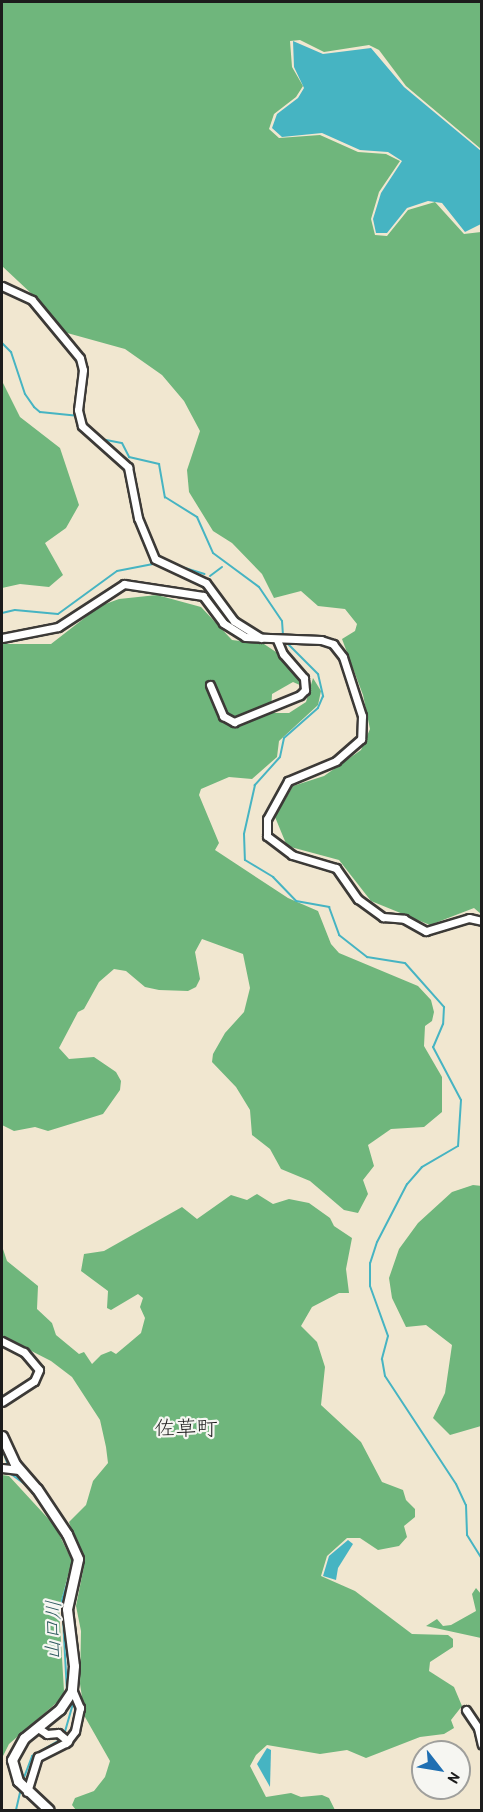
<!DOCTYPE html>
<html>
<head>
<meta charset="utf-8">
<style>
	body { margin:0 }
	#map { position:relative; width:483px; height:1812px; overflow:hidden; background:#f1e7d0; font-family:"Patrick Hand","Klee One",sans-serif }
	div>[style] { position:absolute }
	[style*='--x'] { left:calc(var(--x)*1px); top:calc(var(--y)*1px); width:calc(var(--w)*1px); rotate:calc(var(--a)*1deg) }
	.forest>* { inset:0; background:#6fb67c }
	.water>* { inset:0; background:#46b4c2 }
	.stream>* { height:2px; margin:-1px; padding:0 1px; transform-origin:1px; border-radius:1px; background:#46b4c2 }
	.roads { filter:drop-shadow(2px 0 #3c3a37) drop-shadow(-2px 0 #3c3a37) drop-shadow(0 2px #3c3a37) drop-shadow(0 -2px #3c3a37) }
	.street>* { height:7px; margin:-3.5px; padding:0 3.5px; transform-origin:3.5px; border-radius:3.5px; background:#fff }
	.secondary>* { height:9px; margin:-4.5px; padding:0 4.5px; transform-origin:4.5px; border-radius:4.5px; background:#fff }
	span { translate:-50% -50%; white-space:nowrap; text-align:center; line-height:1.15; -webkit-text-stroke:4.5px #f6f6f2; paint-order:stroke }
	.water-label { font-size:20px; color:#2d595e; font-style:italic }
	.quarter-label { font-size:21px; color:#1c1c1c }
	.frame { position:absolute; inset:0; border:3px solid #1c1c1c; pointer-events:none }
	.north { position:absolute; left:411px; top:1740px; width:60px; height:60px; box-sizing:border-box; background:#f6f6f2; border:2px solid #9f9f9c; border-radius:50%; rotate:121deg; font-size:16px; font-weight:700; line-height:24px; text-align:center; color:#1c1c1c }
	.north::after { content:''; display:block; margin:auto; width:21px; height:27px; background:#1f6fb2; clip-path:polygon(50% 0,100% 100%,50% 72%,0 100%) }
</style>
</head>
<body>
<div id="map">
	<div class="forest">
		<div style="clip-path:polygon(2px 2px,481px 2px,481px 149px,406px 86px,379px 50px,369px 45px,324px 52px,300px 40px,290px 41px,292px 67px,303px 86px,296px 97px,274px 114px,269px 129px,279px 138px,320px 135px,358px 152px,386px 154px,400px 161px,379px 192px,371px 219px,375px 235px,387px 236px,408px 210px,435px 202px,464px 234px,481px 232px,481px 914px,474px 908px,430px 925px,371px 901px,339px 860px,287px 846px,275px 817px,293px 786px,324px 776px,361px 750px,370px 729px,363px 695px,342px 639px,355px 631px,357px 624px,345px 609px,318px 606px,301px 591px,274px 598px,262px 574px,232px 543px,213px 531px,189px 492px,187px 470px,200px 431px,184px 401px,162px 375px,125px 349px,60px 331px,34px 296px,2px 266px)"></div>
		<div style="clip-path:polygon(2px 381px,20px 417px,60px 448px,79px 505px,66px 528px,45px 543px,63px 575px,49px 587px,20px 584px,2px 588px)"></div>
		<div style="clip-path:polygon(157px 595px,201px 607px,232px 640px,264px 644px,285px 658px,304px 683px,302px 686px,293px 682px,272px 694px,271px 713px,289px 713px,306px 702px,313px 678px,321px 691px,318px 705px,279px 741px,277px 757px,252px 779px,229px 777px,201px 789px,199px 795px,219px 843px,215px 850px,288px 898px,318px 911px,331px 944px,339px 953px,418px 986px,431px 1000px,434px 1012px,432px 1021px,425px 1026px,424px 1046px,442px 1077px,442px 1112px,424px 1127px,391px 1129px,368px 1145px,374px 1166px,363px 1180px,368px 1194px,358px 1213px,344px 1210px,334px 1226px,352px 1238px,346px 1269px,349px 1293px,339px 1293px,312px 1307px,301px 1326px,317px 1342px,325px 1367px,321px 1405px,361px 1442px,382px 1482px,403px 1490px,406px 1500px,415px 1509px,415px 1517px,404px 1526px,407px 1537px,399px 1546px,378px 1550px,360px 1538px,347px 1538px,327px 1556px,321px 1576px,355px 1591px,412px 1634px,448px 1635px,453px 1639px,453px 1647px,430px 1662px,429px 1671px,454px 1687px,462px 1706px,451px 1720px,454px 1728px,444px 1734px,420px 1737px,366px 1758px,347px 1750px,320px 1754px,267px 1745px,256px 1755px,250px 1766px,266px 1797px,291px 1793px,301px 1797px,322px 1795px,329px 1798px,335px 1810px,76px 1810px,72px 1805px,75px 1798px,94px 1791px,105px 1777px,110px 1761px,85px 1717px,80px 1684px,81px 1631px,76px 1606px,84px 1566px,69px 1522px,86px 1505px,93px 1481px,108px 1463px,106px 1447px,100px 1420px,72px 1377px,51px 1361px,2px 1336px,2px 1246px,7px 1261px,38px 1286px,37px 1309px,52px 1323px,56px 1335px,79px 1354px,84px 1352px,92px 1364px,101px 1355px,111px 1351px,116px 1354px,128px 1344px,141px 1333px,145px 1318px,140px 1307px,143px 1298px,138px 1294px,111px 1310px,107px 1308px,108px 1291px,81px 1271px,84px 1254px,104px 1251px,182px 1207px,197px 1219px,231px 1195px,247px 1200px,257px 1194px,273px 1204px,289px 1199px,309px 1203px,330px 1218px,334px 1226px,344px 1210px,310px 1181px,281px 1169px,270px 1149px,252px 1135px,250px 1110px,236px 1087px,212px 1062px,213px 1054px,225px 1033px,244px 1012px,250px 988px,243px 954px,202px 939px,195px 952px,200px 979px,196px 987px,188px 991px,159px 990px,145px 987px,126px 971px,114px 969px,99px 982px,84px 1009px,78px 1012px,59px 1048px,69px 1059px,94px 1057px,116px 1072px,121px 1081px,120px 1090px,103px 1114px,48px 1131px,35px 1127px,14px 1131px,2px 1125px,2px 644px,51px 644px,100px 606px,119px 599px)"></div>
		<div style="clip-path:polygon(473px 1185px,482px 1186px,481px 1426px,450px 1435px,433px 1418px,445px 1393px,452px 1345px,426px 1325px,406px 1327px,392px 1298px,389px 1278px,399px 1249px,418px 1223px,452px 1192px)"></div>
		<div style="clip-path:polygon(2px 1475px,9px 1476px,55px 1526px,72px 1561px,59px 1608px,64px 1691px,62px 1698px,9px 1744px,2px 1758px)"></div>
		<div style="clip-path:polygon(476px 1588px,481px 1594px,481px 1638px,426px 1626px,437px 1619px,443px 1626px,451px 1625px,476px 1611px,472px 1594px)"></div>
	</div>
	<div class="water">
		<div style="clip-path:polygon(293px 41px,323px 54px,371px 48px,404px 87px,481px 151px,481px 224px,465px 232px,442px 203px,428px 201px,407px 208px,387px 233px,376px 233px,373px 219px,381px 193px,402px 161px,388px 152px,360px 150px,322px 133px,282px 137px,272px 128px,277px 114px,298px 98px,304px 88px,294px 67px)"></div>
		<div style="clip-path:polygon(348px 1540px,353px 1544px,338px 1568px,336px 1580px,323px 1576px,329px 1556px)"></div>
		<div style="clip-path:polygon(267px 1748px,271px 1750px,270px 1787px,257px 1764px)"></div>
	</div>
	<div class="stream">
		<div style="--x:2;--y:343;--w:13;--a:45"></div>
		<div style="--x:11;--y:352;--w:44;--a:71.6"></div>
		<div style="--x:25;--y:394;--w:16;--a:55"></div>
		<div style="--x:34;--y:407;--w:8;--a:40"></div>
		<div style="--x:40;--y:412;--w:37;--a:6"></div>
		<div style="--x:82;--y:417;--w:16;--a:55"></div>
		<div style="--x:101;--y:439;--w:21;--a:11"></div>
		<div style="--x:122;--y:443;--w:16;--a:63"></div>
		<div style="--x:129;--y:457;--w:31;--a:13"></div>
		<div style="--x:159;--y:464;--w:34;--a:80"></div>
		<div style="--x:165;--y:497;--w:38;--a:32"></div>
		<div style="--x:197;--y:517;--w:39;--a:66"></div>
		<div style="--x:213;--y:553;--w:57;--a:36.5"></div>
		<div style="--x:259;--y:587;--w:41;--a:55.9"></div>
		<div style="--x:282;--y:621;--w:15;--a:86"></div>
		<div style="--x:172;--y:564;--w:34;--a:17"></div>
		<div style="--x:210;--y:576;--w:15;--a:-37"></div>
		<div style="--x:2;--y:613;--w:13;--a:-13"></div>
		<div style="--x:15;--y:610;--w:43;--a:5.3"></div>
		<div style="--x:58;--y:614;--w:73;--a:-36.1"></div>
		<div style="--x:117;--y:571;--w:38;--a:-11"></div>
		<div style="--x:285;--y:641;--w:47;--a:45"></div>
		<div style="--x:318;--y:674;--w:23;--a:77"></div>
		<div style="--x:323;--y:696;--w:13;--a:113"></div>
		<div style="--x:318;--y:708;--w:45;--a:138.6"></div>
		<div style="--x:284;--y:738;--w:19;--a:102"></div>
		<div style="--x:280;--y:757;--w:38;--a:132"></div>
		<div style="--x:255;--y:785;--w:50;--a:102.7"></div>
		<div style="--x:244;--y:834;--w:26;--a:88"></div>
		<div style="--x:245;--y:860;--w:33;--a:31"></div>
		<div style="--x:273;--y:877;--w:33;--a:46"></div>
		<div style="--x:296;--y:901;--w:34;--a:10"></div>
		<div style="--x:329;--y:907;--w:30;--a:70"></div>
		<div style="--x:339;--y:935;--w:36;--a:38"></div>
		<div style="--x:367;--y:957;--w:38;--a:9"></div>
		<div style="--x:405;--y:963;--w:59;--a:48.4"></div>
		<div style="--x:444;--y:1007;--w:17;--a:93"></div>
		<div style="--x:443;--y:1024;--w:25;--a:113"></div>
		<div style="--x:433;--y:1047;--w:60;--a:62.2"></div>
		<div style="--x:461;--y:1100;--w:46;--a:93.7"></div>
		<div style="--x:458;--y:1146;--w:42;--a:149.7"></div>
		<div style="--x:422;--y:1167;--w:23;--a:131"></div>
		<div style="--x:407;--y:1184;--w:65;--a:117.3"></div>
		<div style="--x:377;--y:1242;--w:22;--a:108"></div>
		<div style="--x:370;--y:1263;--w:23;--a:90"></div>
		<div style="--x:370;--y:1286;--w:53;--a:70.2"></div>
		<div style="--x:388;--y:1336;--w:24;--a:105"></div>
		<div style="--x:382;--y:1359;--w:17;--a:80"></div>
		<div style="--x:385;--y:1376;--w:129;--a:56.7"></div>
		<div style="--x:456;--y:1484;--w:23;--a:65"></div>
		<div style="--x:466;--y:1505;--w:30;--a:88"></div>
		<div style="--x:467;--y:1535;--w:28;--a:58"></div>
		<div style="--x:2;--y:1448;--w:28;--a:71"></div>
		<div style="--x:11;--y:1474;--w:24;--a:36"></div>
		<div style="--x:67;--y:1692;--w:92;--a:-93.1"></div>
		<div style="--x:62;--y:1600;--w:28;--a:-73"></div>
		<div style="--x:64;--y:1735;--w:36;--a:-74"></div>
		<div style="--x:23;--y:1780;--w:26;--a:-69"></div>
		<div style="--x:32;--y:1756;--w:34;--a:-30"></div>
		<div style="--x:16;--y:1810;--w:22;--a:-77"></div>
	</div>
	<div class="roads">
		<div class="street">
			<div style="--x:2;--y:286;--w:33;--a:25"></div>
			<div style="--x:32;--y:300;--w:75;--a:50.4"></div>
			<div style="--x:80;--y:358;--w:12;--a:76"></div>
			<div style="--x:83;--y:370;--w:40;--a:97.1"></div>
			<div style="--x:78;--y:410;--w:16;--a:76"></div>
			<div style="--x:82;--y:426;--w:62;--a:41.7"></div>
			<div style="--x:128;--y:467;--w:52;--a:78.9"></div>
			<div style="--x:138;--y:518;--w:44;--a:67.5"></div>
			<div style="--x:155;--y:559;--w:56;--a:25.2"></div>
			<div style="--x:206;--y:583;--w:47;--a:53.6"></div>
			<div style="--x:234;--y:621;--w:32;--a:32"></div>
			<div style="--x:2;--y:638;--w:57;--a:-11.1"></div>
			<div style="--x:58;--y:627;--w:79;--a:-33.1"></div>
			<div style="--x:124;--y:584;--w:80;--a:8.6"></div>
			<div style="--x:203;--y:596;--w:34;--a:53"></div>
			<div style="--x:223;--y:623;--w:26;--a:32"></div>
			<div style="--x:245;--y:637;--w:76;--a:2.3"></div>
			<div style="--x:321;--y:640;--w:13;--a:18"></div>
			<div style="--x:333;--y:644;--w:16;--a:52"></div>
			<div style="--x:343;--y:657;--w:62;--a:72.1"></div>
			<div style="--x:362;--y:716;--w:23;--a:92"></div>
			<div style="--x:361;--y:739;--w:33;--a:139"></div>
			<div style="--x:336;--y:761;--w:52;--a:157.4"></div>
			<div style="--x:288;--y:781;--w:43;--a:118.9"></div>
			<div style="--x:267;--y:819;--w:17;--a:90"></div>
			<div style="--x:267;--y:836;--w:31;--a:37"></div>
			<div style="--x:292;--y:855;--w:46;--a:16.5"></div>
			<div style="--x:336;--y:868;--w:38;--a:55"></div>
			<div style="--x:358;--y:899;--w:31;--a:36"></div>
			<div style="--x:383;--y:917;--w:21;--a:5"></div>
			<div style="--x:404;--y:919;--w:25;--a:29"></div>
			<div style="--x:426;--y:931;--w:45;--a:-16.8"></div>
			<div style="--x:469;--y:918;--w:13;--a:13"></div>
			<div style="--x:210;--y:685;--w:34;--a:67"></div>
			<div style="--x:223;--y:716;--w:13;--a:29"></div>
			<div style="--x:234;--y:722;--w:71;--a:-22.2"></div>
			<div style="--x:300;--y:695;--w:7;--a:-45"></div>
			<div style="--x:305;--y:690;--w:12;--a:-95"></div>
			<div style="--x:304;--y:678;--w:32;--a:-131"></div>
			<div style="--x:283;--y:654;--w:15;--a:-113"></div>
			<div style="--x:2;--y:1341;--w:25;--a:27"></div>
			<div style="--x:24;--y:1352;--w:23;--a:50"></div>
			<div style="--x:39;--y:1370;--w:12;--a:114"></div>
			<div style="--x:34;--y:1381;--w:38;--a:147"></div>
			<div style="--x:2;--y:1468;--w:17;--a:7"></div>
			<div style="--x:466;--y:1710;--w:22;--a:56"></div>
			<div style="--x:478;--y:1728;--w:17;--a:77"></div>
			<div style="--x:38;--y:1728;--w:11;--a:34"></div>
			<div style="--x:47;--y:1734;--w:11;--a:-5"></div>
			<div style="--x:58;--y:1733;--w:13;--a:39"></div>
			<div style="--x:27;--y:1792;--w:37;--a:-73"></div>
			<div style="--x:38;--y:1757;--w:31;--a:-27"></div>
			<div style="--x:66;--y:1743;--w:15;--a:-53"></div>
			<div style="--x:75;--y:1731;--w:24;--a:-78"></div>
			<div style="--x:80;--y:1708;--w:21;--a:-113"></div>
		</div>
		<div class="secondary">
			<div style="--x:2;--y:1436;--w:31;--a:65"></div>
			<div style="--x:15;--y:1464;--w:33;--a:49"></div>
			<div style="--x:37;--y:1489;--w:54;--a:56.3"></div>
			<div style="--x:67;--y:1534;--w:27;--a:66"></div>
			<div style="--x:78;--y:1559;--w:51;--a:102.4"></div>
			<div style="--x:67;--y:1609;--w:57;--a:83"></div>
			<div style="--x:74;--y:1666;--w:25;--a:95"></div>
			<div style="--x:72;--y:1691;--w:22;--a:124"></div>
			<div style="--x:60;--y:1709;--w:46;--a:141.1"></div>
			<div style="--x:24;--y:1738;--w:25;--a:119"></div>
			<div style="--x:12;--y:1760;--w:22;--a:74"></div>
			<div style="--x:18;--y:1781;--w:42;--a:43.1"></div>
		</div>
	</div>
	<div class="water-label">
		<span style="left:52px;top:1630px;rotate:-89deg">山口川</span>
	</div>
	<div class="quarter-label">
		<span style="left:186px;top:1428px">佐草町</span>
	</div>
	<div class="frame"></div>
	<div class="north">N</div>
</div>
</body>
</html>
